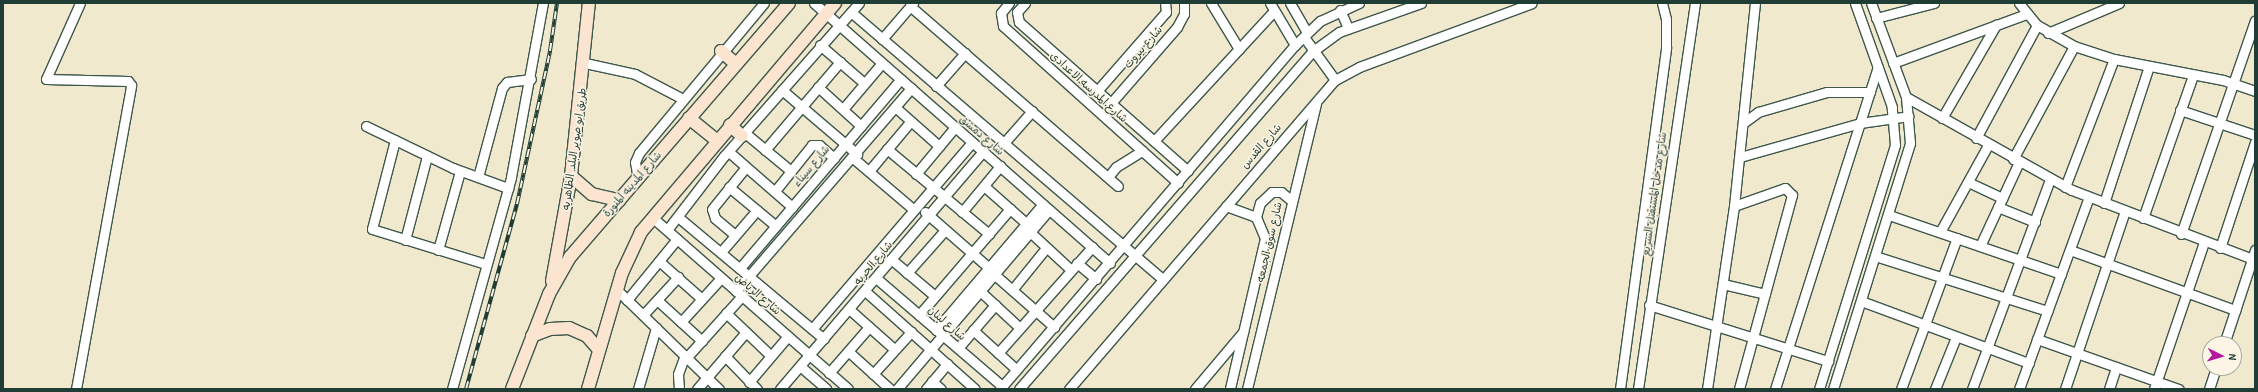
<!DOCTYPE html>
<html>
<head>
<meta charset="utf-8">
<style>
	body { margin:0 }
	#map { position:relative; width:2258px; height:392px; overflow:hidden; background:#f0e9ce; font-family:"Patrick Hand","Playpen Sans Arabic",sans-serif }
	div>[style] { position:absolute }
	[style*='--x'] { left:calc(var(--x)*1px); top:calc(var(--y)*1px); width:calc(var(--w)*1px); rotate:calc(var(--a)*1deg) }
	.roads { filter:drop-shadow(1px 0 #3e574b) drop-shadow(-1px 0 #3e574b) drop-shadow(0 1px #3e574b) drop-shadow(0 -1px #3e574b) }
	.street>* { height:9px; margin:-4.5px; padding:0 4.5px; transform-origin:4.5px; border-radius:4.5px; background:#fff }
	.secondary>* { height:12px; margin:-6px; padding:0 6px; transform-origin:6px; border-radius:6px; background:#fce5d0 }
	.rail>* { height:4px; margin-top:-2px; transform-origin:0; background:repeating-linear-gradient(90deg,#fcf5e5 0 8px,#1f3d34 0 16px); box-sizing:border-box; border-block:1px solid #1f3d34 }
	span { translate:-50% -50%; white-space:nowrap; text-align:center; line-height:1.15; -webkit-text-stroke:3px #fcf5e5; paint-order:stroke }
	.street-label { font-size:11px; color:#1f3d34 }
	.frame { position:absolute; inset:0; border:4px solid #1f3d34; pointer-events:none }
	.north { position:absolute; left:2202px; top:336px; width:40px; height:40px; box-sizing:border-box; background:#fcf5e5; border:1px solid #a4ab9e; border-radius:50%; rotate:95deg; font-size:11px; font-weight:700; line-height:16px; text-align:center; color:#1f3d34 }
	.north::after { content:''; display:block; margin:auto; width:14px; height:18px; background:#b5179e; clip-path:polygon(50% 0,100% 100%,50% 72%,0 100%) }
</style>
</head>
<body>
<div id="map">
	<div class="roads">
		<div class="street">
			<div style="--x:814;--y:3;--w:394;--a:41.3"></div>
			<div style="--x:1009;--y:3;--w:13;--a:129"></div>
			<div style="--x:1001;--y:13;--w:13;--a:81"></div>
			<div style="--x:1003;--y:26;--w:235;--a:41.9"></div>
			<div style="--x:1025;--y:3;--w:12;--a:132"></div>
			<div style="--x:1017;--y:12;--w:10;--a:79"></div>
			<div style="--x:1019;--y:22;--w:225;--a:41.4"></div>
			<div style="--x:1211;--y:3;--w:54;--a:58.7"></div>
			<div style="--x:1270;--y:3;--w:49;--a:59.2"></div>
			<div style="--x:1290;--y:3;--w:34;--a:60"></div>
			<div style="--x:2019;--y:3;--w:28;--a:51"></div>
			<div style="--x:2037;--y:25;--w:43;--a:29.6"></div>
			<div style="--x:2074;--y:46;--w:42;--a:18"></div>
			<div style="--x:2114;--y:59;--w:111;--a:10.9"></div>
			<div style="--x:2223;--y:80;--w:34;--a:19"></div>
			<div style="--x:910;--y:6;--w:275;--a:40.9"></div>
			<div style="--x:1340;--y:10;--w:20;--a:66"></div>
			<div style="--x:851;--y:12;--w:410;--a:40.6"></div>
			<div style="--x:1876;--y:18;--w:60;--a:-14.5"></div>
			<div style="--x:2048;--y:33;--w:77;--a:-22.9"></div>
			<div style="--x:1304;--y:37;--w:53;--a:54.2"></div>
			<div style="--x:882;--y:39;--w:48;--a:-49.3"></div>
			<div style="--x:820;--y:45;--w:58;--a:40.8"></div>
			<div style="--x:585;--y:63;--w:51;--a:12.4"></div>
			<div style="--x:635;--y:74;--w:52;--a:27.6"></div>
			<div style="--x:1893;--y:63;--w:142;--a:-20.2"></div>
			<div style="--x:936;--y:86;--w:44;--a:-48.7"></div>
			<div style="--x:818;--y:87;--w:58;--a:42.2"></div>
			<div style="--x:782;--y:90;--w:99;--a:40.5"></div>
			<div style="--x:1097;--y:91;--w:105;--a:-48.9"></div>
			<div style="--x:1166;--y:12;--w:9;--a:-96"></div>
			<div style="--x:1906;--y:97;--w:190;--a:29.3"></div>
			<div style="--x:2072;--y:190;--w:196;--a:20.9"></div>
			<div style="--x:1111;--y:103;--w:101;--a:-49"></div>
			<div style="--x:1177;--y:27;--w:15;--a:-62"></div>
			<div style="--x:1184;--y:14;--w:11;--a:-90"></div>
			<div style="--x:895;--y:107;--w:59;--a:41.6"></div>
			<div style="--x:843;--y:109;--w:60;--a:-49.7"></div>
			<div style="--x:2180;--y:110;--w:79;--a:18.4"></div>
			<div style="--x:1942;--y:118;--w:108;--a:-59.9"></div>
			<div style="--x:1743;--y:123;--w:19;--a:-36"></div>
			<div style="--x:1758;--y:112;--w:72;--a:-16.2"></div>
			<div style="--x:1827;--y:92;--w:43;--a:0"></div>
			<div style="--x:366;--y:126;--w:97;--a:25.8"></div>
			<div style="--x:453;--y:168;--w:59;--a:20"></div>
			<div style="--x:745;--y:133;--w:60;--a:39.6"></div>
			<div style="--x:1976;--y:138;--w:128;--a:-61.6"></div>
			<div style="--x:395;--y:140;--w:92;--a:104.5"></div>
			<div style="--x:372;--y:229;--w:119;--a:17.1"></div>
			<div style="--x:1154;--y:141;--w:177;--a:-47.3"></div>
			<div style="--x:1003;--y:144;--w:44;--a:-48.7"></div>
			<div style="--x:887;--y:149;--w:133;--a:39.8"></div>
			<div style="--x:765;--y:150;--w:116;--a:-49.6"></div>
			<div style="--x:729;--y:152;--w:84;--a:41.1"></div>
			<div style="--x:1740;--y:157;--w:125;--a:-15.8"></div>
			<div style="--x:1860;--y:123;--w:49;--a:-8.1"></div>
			<div style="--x:853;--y:158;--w:80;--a:40.4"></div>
			<div style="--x:2013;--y:159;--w:128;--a:-61.6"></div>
			<div style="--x:869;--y:171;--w:65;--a:-50"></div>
			<div style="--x:916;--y:174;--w:61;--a:-50.3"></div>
			<div style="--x:478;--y:177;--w:92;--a:-74.9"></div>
			<div style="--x:502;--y:88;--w:8;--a:-50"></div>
			<div style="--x:507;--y:82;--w:24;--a:-7"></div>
			<div style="--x:1108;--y:177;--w:13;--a:-51"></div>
			<div style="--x:1116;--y:167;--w:31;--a:-32"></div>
			<div style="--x:638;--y:179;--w:17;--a:-100"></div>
			<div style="--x:635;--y:162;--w:10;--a:-66"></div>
			<div style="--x:639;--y:153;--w:195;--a:-50.2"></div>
			<div style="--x:1968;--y:182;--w:38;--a:25"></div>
			<div style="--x:984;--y:186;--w:56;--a:41.4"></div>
			<div style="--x:729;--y:187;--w:61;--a:39.7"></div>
			<div style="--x:2065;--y:187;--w:137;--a:-69.1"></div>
			<div style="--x:775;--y:191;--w:59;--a:-51.2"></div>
			<div style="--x:812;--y:145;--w:7;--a:0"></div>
			<div style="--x:819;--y:145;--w:20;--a:41"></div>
			<div style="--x:2104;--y:203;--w:144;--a:-71.8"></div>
			<div style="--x:1226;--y:206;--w:32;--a:20"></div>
			<div style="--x:1256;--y:217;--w:23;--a:67"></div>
			<div style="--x:1265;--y:238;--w:155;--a:103.1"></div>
			<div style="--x:1734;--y:206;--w:54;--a:-19.4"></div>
			<div style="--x:1785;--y:188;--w:10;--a:45"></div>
			<div style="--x:1792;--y:195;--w:201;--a:105.3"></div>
			<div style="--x:1998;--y:207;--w:40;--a:22"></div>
			<div style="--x:925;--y:212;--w:85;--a:41.2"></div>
			<div style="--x:962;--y:212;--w:60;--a:-50.4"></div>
			<div style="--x:1889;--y:215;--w:182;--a:18.9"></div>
			<div style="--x:678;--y:217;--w:190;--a:39.9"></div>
			<div style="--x:1256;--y:217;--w:15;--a:-74"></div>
			<div style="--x:1260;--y:203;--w:16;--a:-43"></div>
			<div style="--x:1272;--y:192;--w:9;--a:0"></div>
			<div style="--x:1281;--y:192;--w:13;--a:39"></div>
			<div style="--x:653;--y:218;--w:259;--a:41.2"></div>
			<div style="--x:2143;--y:218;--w:151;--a:-70.7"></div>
			<div style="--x:667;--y:230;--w:93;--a:-52.4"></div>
			<div style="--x:724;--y:156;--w:204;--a:-48.6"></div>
			<div style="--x:1030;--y:232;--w:56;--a:42.8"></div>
			<div style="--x:1940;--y:232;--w:99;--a:-61.1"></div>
			<div style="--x:2181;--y:234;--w:226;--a:-70.9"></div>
			<div style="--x:735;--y:235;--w:26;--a:-140"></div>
			<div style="--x:715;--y:218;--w:9;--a:-108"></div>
			<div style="--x:712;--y:209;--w:54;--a:-51"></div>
			<div style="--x:405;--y:240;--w:87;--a:-75.3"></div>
			<div style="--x:1980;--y:246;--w:93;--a:-65.1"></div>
			<div style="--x:2220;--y:248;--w:112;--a:-71.7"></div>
			<div style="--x:438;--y:250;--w:82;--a:-74.4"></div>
			<div style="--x:2070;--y:250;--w:176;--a:20"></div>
			<div style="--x:721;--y:252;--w:55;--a:-49.4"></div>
			<div style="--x:1875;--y:256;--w:181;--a:17.7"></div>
			<div style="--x:891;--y:259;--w:57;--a:40.1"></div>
			<div style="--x:659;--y:261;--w:57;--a:41.5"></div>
			<div style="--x:1077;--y:263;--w:25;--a:40"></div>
			<div style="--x:740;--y:268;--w:248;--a:-49.6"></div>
			<div style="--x:907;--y:273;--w:57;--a:-48.5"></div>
			<div style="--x:995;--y:275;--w:79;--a:41.4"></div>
			<div style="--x:876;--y:278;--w:166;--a:40.6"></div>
			<div style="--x:1723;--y:284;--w:43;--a:13.4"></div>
			<div style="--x:616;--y:289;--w:144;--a:44.2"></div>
			<div style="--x:1012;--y:290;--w:54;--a:-51"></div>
			<div style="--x:736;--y:291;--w:268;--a:-49.2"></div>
			<div style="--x:865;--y:291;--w:147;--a:41.7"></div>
			<div style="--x:981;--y:292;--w:53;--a:42.7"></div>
			<div style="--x:627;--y:300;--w:79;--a:-50.7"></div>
			<div style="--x:657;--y:300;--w:61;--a:42.3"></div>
			<div style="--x:1861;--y:301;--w:179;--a:20.3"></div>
			<div style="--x:1649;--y:305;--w:188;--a:17.4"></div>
			<div style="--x:849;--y:309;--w:60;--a:41.6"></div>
			<div style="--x:726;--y:313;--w:62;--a:43.7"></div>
			<div style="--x:643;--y:315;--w:52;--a:-47.4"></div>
			<div style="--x:919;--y:315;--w:140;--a:-49.4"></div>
			<div style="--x:681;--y:322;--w:59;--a:-47.7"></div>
			<div style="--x:812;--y:329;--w:246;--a:-49.4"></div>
			<div style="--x:936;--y:330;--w:165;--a:-49.7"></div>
			<div style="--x:973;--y:330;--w:59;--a:42.3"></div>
			<div style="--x:2037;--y:339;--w:150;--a:19.5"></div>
			<div style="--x:2224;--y:344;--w:99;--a:-71.7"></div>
			<div style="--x:958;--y:348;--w:57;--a:-49.3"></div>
			<div style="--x:849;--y:352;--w:55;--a:42.1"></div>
			<div style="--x:998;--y:353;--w:142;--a:-48.4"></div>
			<div style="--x:725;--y:356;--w:46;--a:45.9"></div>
			<div style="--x:687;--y:357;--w:82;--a:-48"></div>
			<div style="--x:800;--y:366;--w:35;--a:41"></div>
			<div style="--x:829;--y:373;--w:61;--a:-49"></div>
			<div style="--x:873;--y:374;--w:57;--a:-47.9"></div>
			<div style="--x:932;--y:381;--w:12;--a:42"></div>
			<div style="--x:749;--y:382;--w:60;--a:-49.7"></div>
			<div style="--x:76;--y:389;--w:309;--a:-79.7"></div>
			<div style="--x:131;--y:85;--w:5;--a:-127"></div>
			<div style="--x:128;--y:81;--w:82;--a:-178.6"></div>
			<div style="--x:46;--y:79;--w:83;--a:-65.9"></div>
			<div style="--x:452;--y:389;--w:220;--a:-74.4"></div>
			<div style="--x:511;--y:177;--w:177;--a:-79.6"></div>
			<div style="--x:638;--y:389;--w:64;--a:-73.6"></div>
			<div style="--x:679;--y:389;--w:15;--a:-94"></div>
			<div style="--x:678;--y:374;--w:20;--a:-70"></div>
			<div style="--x:697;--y:389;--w:75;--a:-49.3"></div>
			<div style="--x:780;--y:389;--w:313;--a:-49.5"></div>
			<div style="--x:897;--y:389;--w:235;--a:-49.7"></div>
			<div style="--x:926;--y:389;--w:33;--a:-50"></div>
			<div style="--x:1000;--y:389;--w:453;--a:-49.4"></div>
			<div style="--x:1295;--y:45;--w:35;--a:-44"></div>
			<div style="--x:1320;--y:21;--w:43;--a:-24.8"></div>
			<div style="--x:1019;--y:389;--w:448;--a:-49"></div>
			<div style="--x:1313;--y:51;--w:32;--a:-36"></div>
			<div style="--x:1339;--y:32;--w:87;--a:-19.5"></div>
			<div style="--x:1069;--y:389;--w:408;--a:-49.3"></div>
			<div style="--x:1335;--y:80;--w:27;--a:-28"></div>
			<div style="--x:1359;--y:67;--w:184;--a:-20.3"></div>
			<div style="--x:1195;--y:389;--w:75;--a:-49.9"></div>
			<div style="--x:1247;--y:389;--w:294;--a:-76.4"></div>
			<div style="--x:1620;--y:389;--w:345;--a:-82.3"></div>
			<div style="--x:1666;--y:47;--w:28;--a:-90"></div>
			<div style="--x:1666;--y:19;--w:16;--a:-104"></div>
			<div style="--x:1638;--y:389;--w:390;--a:-81.6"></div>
			<div style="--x:1707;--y:389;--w:185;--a:-81.6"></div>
			<div style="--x:1734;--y:206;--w:204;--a:-84.1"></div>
			<div style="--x:1775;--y:389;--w:338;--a:-72.3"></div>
			<div style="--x:1819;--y:389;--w:256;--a:-72.7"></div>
			<div style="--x:1895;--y:145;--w:38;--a:-95"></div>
			<div style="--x:1892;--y:107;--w:110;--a:-109.6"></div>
			<div style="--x:1833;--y:389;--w:258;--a:-72.6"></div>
			<div style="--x:1910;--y:143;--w:46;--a:-95"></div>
			<div style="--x:1906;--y:97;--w:100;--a:-110.4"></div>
			<div style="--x:1901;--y:389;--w:161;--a:-69.7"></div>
			<div style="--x:1935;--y:389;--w:56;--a:-68"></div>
			<div style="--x:1972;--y:389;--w:224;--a:-69.6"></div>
			<div style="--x:2019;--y:389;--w:204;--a:-70"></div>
			<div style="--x:2065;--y:389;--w:188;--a:-71.4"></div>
			<div style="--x:2109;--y:389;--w:23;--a:-72"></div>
			<div style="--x:2154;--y:389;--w:155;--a:-71.2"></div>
			<div style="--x:2209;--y:389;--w:22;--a:-72"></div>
		</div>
		<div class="secondary">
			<div style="--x:721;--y:51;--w:20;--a:41"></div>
			<div style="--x:689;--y:118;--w:36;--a:39"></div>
			<div style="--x:730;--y:125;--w:16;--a:43"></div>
			<div style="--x:571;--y:176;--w:28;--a:41"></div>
			<div style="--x:592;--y:194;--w:28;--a:13"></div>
			<div style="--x:552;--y:281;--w:107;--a:-79.7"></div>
			<div style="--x:571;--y:176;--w:174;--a:-84.1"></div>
			<div style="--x:532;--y:336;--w:19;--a:-21"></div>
			<div style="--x:550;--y:329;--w:19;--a:-3"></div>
			<div style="--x:569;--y:328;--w:20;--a:24"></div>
			<div style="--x:587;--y:336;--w:18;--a:49"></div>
			<div style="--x:512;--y:389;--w:102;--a:-68.7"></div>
			<div style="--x:549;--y:294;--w:43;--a:-60.4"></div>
			<div style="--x:570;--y:257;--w:335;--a:-49.2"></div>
			<div style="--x:588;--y:389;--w:121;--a:-73.7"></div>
			<div style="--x:622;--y:273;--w:45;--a:-65.1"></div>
			<div style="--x:641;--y:232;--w:300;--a:-49.7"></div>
		</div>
	</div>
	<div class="rail">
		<div style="--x:466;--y:389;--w:192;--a:-74.6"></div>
		<div style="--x:517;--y:204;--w:157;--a:-77.8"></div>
		<div style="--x:550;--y:51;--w:49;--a:-81.7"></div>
	</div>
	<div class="street-label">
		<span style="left:1143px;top:47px;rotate:-49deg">شارع بيروت</span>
		<span style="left:1089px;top:87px;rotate:42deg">شارع المدرسه الاعدادى</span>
		<span style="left:982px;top:135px;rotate:41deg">شارع دمشق</span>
		<span style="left:1261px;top:146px;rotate:-49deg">شارع القدس</span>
		<span style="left:574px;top:149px;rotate:-82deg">طريق ابو صوير البلد, الظاهريه</span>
		<span style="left:811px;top:166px;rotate:-50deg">شارع سيناء</span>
		<span style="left:632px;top:184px;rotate:-49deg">شارع المدينه المنورة</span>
		<span style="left:1654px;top:194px;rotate:-82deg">شارع مدخل المستقبل السريع</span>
		<span style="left:1269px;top:242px;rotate:-77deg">شارع سوق الجمعه</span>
		<span style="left:873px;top:263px;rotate:-50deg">شارع الحريه</span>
		<span style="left:758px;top:294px;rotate:41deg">شارع الرياض</span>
		<span style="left:947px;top:323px;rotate:41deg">شارع لبنان</span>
	</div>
	<div class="frame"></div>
	<div class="north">N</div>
</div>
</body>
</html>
